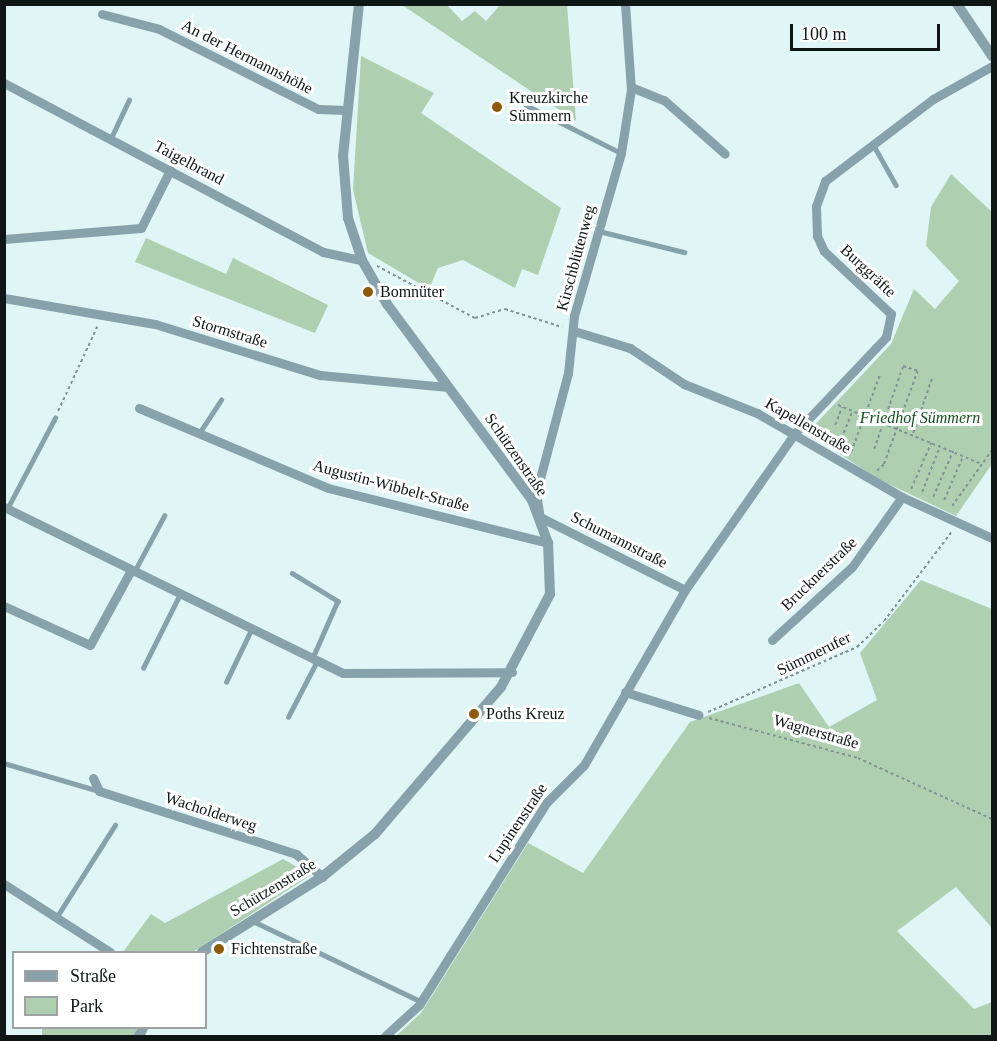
<!DOCTYPE html>
<html>
<head>
<meta charset="utf-8">
<style>
	body { margin:0 }
	#map { position:relative; width:997px; height:1041px; overflow:hidden; background:#dff5f6; font-family:Georgia,serif }
	div>[style] { position:absolute }
	[style*='--x'] { left:calc(var(--x)*1px); top:calc(var(--y)*1px); width:calc(var(--w)*1px); rotate:calc(var(--a)*1deg) }
	.green>* { inset:0; background:#aed0b0; transform-origin:0 0 }
	.path>* { height:1.5px; margin-top:-0.75px; transform-origin:0; background:repeating-linear-gradient(90deg,#839293 0 3px,transparent 0 6px) }
	.service>* { height:4.5px; margin:-2.25px; padding:0 2.25px; transform-origin:2.25px; border-radius:2.25px; background:#88a2ab }
	.minor>* { height:9px; margin:-4.5px; padding:0 4.5px; transform-origin:4.5px; border-radius:4.5px; background:#88a2ab }
	.tertiary>* { height:10px; margin:-5px; padding:0 5px; transform-origin:5px; border-radius:5px; background:#88a2ab }
	.dots>* { width:16px; height:16px; translate:-50% -50%; box-sizing:border-box; border:3px solid #fff; border-radius:50% }
	span { translate:-50% -50%; white-space:nowrap; text-align:center; line-height:1.15; -webkit-text-stroke:6px #fff; paint-order:stroke }
	.street-label { font-size:16px; color:#0f1616 }
	.poi-label { font-size:16px; color:#0f1616 }
	.left { translate:0 -50%; text-align:left }
	.park-label { font-size:16px; color:#124f1e; font-style:italic }
	.frame { position:absolute; inset:0; border:6px solid #0f1616; pointer-events:none }
	.legend { position:absolute; left:12px; top:951px; width:195px; height:78px; box-sizing:border-box; background:#fff; border:2px solid #9fa2a2; margin:0; padding:8px 10px; list-style:none; font-size:18px; color:#0f1616 }
	.legend li { display:flex; align-items:center; gap:12px; height:30px }
	.legend b { width:30px; border:2px solid #9fa2a2 }
	.scale { position:absolute; left:790px; top:24px; width:150px; height:27px; box-sizing:border-box; border:3px solid #0f1616; border-top:0; padding-left:8px; font-size:18px; line-height:21px; white-space:nowrap; color:#0f1616; -webkit-text-stroke:4px #fff; paint-order:stroke }
</style>
</head>
<body>
<div id="map">
	<div class="green">
		<div style="clip-path:polygon(402px 5px,447px 5px,462px 21px,475px 11px,486px 21px,500px 5px,567px 5px,576px 121px)"></div>
		<div style="clip-path:polygon(361px 56px,434px 93px,421px 113px,561px 208px,538px 275px,522px 269px,515px 288px,463px 260px,438px 268px,429px 289px,368px 253px,353px 190px)"></div>
		<div style="clip-path:polygon(951px 174px,992px 212px,992px 464px,956px 516px,874px 477px,808px 432px,891px 344px,914px 289px,935px 309px,959px 281px,926px 246px,931px 207px)"></div>
		<div style="clip-path:polygon(146px 238px,226px 274px,233px 258px,328px 305px,315px 333px,135px 262px)"></div>
		<div style="clip-path:polygon(921px 580px,992px 609px,992px 928px,956px 887px,897px 931px,974px 1009px,992px 1002px,992px 1036px,396px 1036px,421px 1013px,528px 843px,583px 873px,690px 722px,799px 683px,829px 727px,877px 700px,860px 653px)"></div>
		<div style="clip-path:polygon(283px 859px,311px 875px,193px 952px,123px 952px,151px 914px,165px 923px)"></div>
		<div style="left:42px;top:1028px;width:94px;height:9px"></div>
	</div>
	<div class="path">
		<div style="--x:377;--y:266;--w:111;--a:28"></div>
		<div style="--x:475;--y:318;--w:31;--a:-17"></div>
		<div style="--x:505;--y:309;--w:60;--a:17.5"></div>
		<div style="--x:838;--y:405;--w:156;--a:22.3"></div>
		<div style="--x:58;--y:411;--w:95;--a:-65.1"></div>
		<div style="--x:835;--y:425;--w:19;--a:-69"></div>
		<div style="--x:913;--y:433;--w:58;--a:-70.9"></div>
		<div style="--x:839;--y:444;--w:35;--a:-68"></div>
		<div style="--x:874;--y:449;--w:88;--a:-70.7"></div>
		<div style="--x:903;--y:366;--w:16;--a:18"></div>
		<div style="--x:918;--y:371;--w:100;--a:109.9"></div>
		<div style="--x:884;--y:465;--w:11;--a:139"></div>
		<div style="--x:851;--y:452;--w:83;--a:-69.6"></div>
		<div style="--x:911;--y:489;--w:50;--a:-66.5"></div>
		<div style="--x:922;--y:492;--w:49;--a:-68.6"></div>
		<div style="--x:933;--y:497;--w:50;--a:-66.5"></div>
		<div style="--x:944;--y:500;--w:48;--a:-66.6"></div>
		<div style="--x:952;--y:506;--w:69;--a:-54.5"></div>
		<div style="--x:708;--y:712;--w:163;--a:-23.6"></div>
		<div style="--x:857;--y:647;--w:37;--a:-44"></div>
		<div style="--x:884;--y:621;--w:113;--a:-52.9"></div>
		<div style="--x:709;--y:718;--w:154;--a:15"></div>
		<div style="--x:858;--y:758;--w:147;--a:24.5"></div>
	</div>
	<div class="service">
		<div style="--x:526;--y:105;--w:106;--a:26.8"></div>
		<div style="--x:111;--y:138;--w:42;--a:-64.7"></div>
		<div style="--x:873;--y:144;--w:47;--a:60.7"></div>
		<div style="--x:599;--y:231;--w:88;--a:13.9"></div>
		<div style="--x:198;--y:435;--w:42;--a:-56.7"></div>
		<div style="--x:7;--y:509;--w:103;--a:-62.2"></div>
		<div style="--x:134;--y:572;--w:64;--a:-61.8"></div>
		<div style="--x:292;--y:573;--w:54;--a:31.3"></div>
		<div style="--x:338;--y:601;--w:62;--a:113.7"></div>
		<div style="--x:143;--y:668;--w:83;--a:-63.4"></div>
		<div style="--x:226;--y:682;--w:60;--a:-64.3"></div>
		<div style="--x:288;--y:717;--w:63;--a:-62.6"></div>
		<div style="--x:4;--y:763;--w:96;--a:16.4"></div>
		<div style="--x:56;--y:918;--w:110;--a:-57.6"></div>
		<div style="--x:253;--y:921;--w:185;--a:25.6"></div>
	</div>
	<div class="minor">
		<div style="--x:625;--y:4;--w:85;--a:86"></div>
		<div style="--x:631;--y:89;--w:65;--a:98.9"></div>
		<div style="--x:621;--y:153;--w:170;--a:106.1"></div>
		<div style="--x:574;--y:316;--w:57;--a:96"></div>
		<div style="--x:568;--y:373;--w:124;--a:104.9"></div>
		<div style="--x:536;--y:493;--w:24;--a:81"></div>
		<div style="--x:540;--y:517;--w:162;--a:26.7"></div>
		<div style="--x:102;--y:14;--w:59;--a:14.7"></div>
		<div style="--x:159;--y:29;--w:178;--a:26.7"></div>
		<div style="--x:318;--y:109;--w:29;--a:2"></div>
		<div style="--x:4;--y:83;--w:361;--a:27.9"></div>
		<div style="--x:323;--y:252;--w:40;--a:12"></div>
		<div style="--x:631;--y:87;--w:35;--a:22"></div>
		<div style="--x:664;--y:100;--w:81;--a:41.5"></div>
		<div style="--x:4;--y:239;--w:137;--a:-4.6"></div>
		<div style="--x:141;--y:228;--w:65;--a:-63.4"></div>
		<div style="--x:4;--y:298;--w:153;--a:9.8"></div>
		<div style="--x:155;--y:324;--w:173;--a:17.2"></div>
		<div style="--x:320;--y:375;--w:129;--a:5.4"></div>
		<div style="--x:574;--y:331;--w:59;--a:16.9"></div>
		<div style="--x:630;--y:348;--w:65;--a:33.7"></div>
		<div style="--x:684;--y:384;--w:79;--a:21.7"></div>
		<div style="--x:757;--y:413;--w:168;--a:30.1"></div>
		<div style="--x:902;--y:497;--w:99;--a:24.5"></div>
		<div style="--x:139;--y:408;--w:205;--a:22.9"></div>
		<div style="--x:328;--y:488;--w:227;--a:14"></div>
		<div style="--x:4;--y:507;--w:377;--a:26.1"></div>
		<div style="--x:343;--y:673;--w:169;--a:-0.3"></div>
		<div style="--x:4;--y:606;--w:94;--a:24.4"></div>
		<div style="--x:90;--y:645;--w:85;--a:-61.3"></div>
		<div style="--x:772;--y:640;--w:108;--a:-42.4"></div>
		<div style="--x:852;--y:567;--w:86;--a:-54.5"></div>
		<div style="--x:625;--y:692;--w:77;--a:17.3"></div>
		<div style="--x:93;--y:778;--w:14;--a:65"></div>
		<div style="--x:99;--y:791;--w:207;--a:17.7"></div>
		<div style="--x:296;--y:854;--w:35;--a:41"></div>
		<div style="--x:4;--y:884;--w:126;--a:32.7"></div>
		<div style="--x:385;--y:1036;--w:46;--a:-42.4"></div>
		<div style="--x:419;--y:1005;--w:240;--a:-57.8"></div>
		<div style="--x:547;--y:802;--w:52;--a:-45"></div>
		<div style="--x:584;--y:765;--w:202;--a:-60"></div>
		<div style="--x:685;--y:590;--w:192;--a:-55"></div>
		<div style="--x:795;--y:433;--w:132;--a:-46.5"></div>
		<div style="--x:886;--y:337;--w:24;--a:-78"></div>
		<div style="--x:891;--y:314;--w:92;--a:-136.8"></div>
		<div style="--x:824;--y:251;--w:17;--a:-115"></div>
		<div style="--x:817;--y:236;--w:30;--a:-92"></div>
		<div style="--x:816;--y:206;--w:27;--a:-70"></div>
		<div style="--x:825;--y:181;--w:136;--a:-37.2"></div>
		<div style="--x:933;--y:99;--w:68;--a:-29.2"></div>
	</div>
	<div class="tertiary">
		<div style="--x:957;--y:4;--w:63;--a:56.1"></div>
		<div style="--x:202;--y:952;--w:142;--a:-32"></div>
		<div style="--x:322;--y:877;--w:68;--a:-39.1"></div>
		<div style="--x:375;--y:834;--w:194;--a:-49.4"></div>
		<div style="--x:501;--y:687;--w:105;--a:-62.2"></div>
		<div style="--x:550;--y:594;--w:51;--a:-92.2"></div>
		<div style="--x:548;--y:543;--w:46;--a:-110.4"></div>
		<div style="--x:532;--y:500;--w:244;--a:-126.5"></div>
		<div style="--x:387;--y:304;--w:51;--a:-119.6"></div>
		<div style="--x:362;--y:260;--w:44;--a:-108.4"></div>
		<div style="--x:348;--y:218;--w:62;--a:-94.6"></div>
		<div style="--x:343;--y:156;--w:153;--a:-84"></div>
		<div style="--x:139;--y:1036;--w:9;--a:-63"></div>
	</div>
	<div class="dots">
		<div style="left:497px;top:107px;background:#8e5a0a"></div>
		<div style="left:368px;top:292px;background:#8e5a0a"></div>
		<div style="left:474px;top:714px;background:#8e5a0a"></div>
		<div style="left:219px;top:949px;background:#8e5a0a"></div>
	</div>
	<div class="street-label">
		<span style="left:247px;top:57px;rotate:27deg">An der Hermannshöhe</span>
		<span style="left:189px;top:163px;rotate:28deg">Taigelbrand</span>
		<span style="left:576px;top:258px;rotate:-75deg">Kirschblütenweg</span>
		<span style="left:868px;top:271px;rotate:43deg">Burggräfte</span>
		<span style="left:230px;top:332px;rotate:17deg">Stormstraße</span>
		<span style="left:808px;top:426px;rotate:30deg">Kapellenstraße</span>
		<span style="left:516px;top:455px;rotate:55deg">Schützenstraße</span>
		<span style="left:391px;top:486px;rotate:15deg">Augustin-Wibbelt-Straße</span>
		<span style="left:619px;top:540px;rotate:27deg">Schumannstraße</span>
		<span style="left:819px;top:574px;rotate:-44deg">Brucknerstraße</span>
		<span style="left:814px;top:654px;rotate:-26deg">Sümmerufer</span>
		<span style="left:816px;top:732px;rotate:16deg">Wagnerstraße</span>
		<span style="left:211px;top:812px;rotate:18deg">Wacholderweg</span>
		<span style="left:518px;top:823px;rotate:-56deg">Lupinenstraße</span>
		<span style="left:273px;top:888px;rotate:-31deg">Schützenstraße</span>
	</div>
	<div class="poi-label">
		<span class="left" style="left:509px;top:107px">Kreuzkirche<br>Sümmern</span>
		<span class="left" style="left:380px;top:292px">Bomnüter</span>
		<span class="left" style="left:486px;top:714px">Poths Kreuz</span>
		<span class="left" style="left:231px;top:949px">Fichtenstraße</span>
	</div>
	<div class="park-label">
		<span style="left:920px;top:418px">Friedhof Sümmern</span>
	</div>
	<div class="frame"></div>
	<ul class="legend">
	<li><b style="height:8px;background:#88a2ab"></b>Straße</li>
	<li><b style="height:16px;background:#aed0b0"></b>Park</li>
	</ul>
	<div class="scale">100 m</div>
</div>
</body>
</html>
